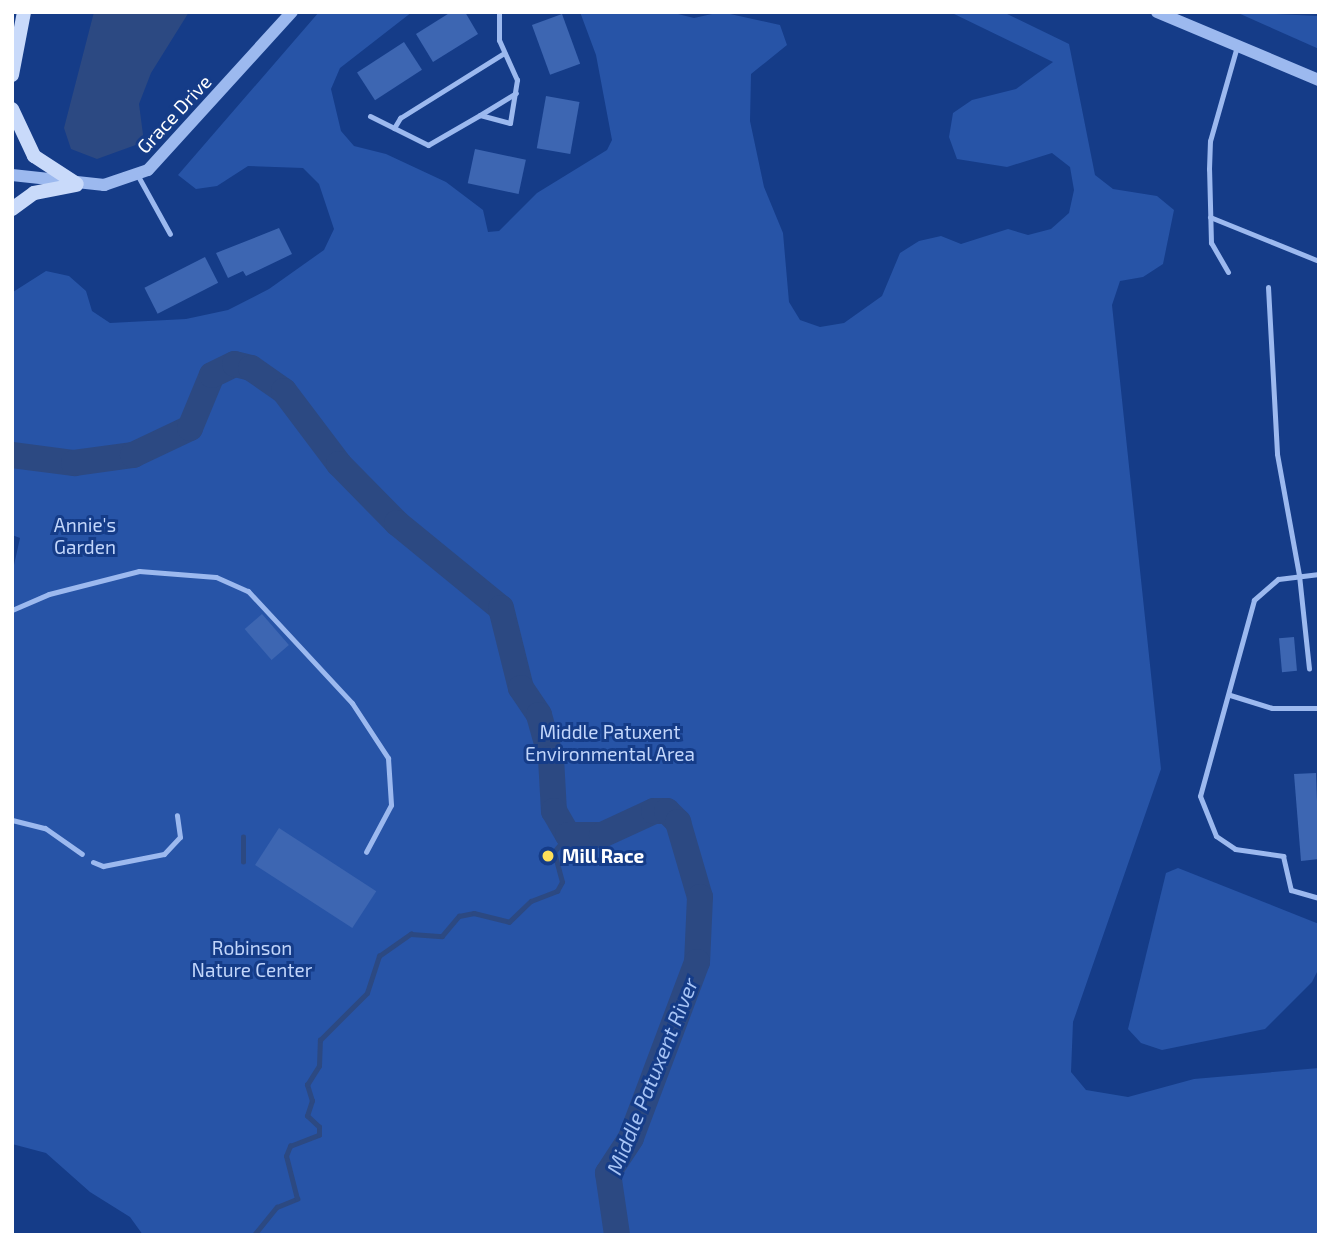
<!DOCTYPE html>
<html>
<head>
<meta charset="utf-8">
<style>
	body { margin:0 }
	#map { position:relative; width:1331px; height:1247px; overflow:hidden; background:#153c88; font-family:"Exo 2",sans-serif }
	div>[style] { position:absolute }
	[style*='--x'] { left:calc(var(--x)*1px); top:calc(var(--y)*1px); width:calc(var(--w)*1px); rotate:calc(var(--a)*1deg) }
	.green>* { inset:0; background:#2754a7 }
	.water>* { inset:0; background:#2c4982 }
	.stream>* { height:4.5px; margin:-2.25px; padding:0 2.25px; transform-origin:2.25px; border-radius:2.25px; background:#2c4982 }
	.river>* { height:26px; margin:-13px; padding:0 13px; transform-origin:13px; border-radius:13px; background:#2c4982 }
	.building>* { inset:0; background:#3d66b2; transform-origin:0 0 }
	.service>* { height:5px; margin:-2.5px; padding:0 2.5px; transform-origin:2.5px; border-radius:2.5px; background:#9cb9ef }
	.tertiary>* { height:12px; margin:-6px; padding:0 6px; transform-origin:6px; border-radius:6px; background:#9cb9ef }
	.secondary>* { height:14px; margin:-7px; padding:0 7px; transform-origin:7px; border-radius:7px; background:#c9dafa }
	.dots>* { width:19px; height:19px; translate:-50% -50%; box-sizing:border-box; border:4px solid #153c88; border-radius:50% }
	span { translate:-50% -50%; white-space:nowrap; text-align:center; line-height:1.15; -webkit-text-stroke:6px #153c88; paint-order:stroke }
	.street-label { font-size:19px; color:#fff }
	.park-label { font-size:19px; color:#c2d6fb }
	.poi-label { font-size:19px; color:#fff; font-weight:700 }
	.left { translate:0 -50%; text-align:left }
	.water-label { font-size:21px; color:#a7c4f6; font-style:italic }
	.frame { position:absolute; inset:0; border:14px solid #fff; pointer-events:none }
</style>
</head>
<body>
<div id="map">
	<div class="green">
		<div style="clip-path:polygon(319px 12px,412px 12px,340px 68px,331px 89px,341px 131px,354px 146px,386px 154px,446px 182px,483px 210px,488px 232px,499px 231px,537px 193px,607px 150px,612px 140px,596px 55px,580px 12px,670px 12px,694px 18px,721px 12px,780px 25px,787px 45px,751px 74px,750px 121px,764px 187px,783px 233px,789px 302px,800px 320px,820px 327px,844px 323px,882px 296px,900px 253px,919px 241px,941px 236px,961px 244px,1008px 229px,1028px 235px,1051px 229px,1069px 213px,1074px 190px,1070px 167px,1052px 153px,1007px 167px,957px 159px,949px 137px,953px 113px,972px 100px,1016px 89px,1053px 62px,950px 12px,1003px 12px,1069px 44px,1095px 175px,1113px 189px,1157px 196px,1174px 210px,1163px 264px,1143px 277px,1120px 281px,1112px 305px,1161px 769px,1073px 1022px,1071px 1072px,1086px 1090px,1128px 1097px,1194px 1079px,1319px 1068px,1319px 1235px,143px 1235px,130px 1217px,90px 1192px,46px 1153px,12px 1144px,12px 574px,20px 538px,12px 535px,13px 292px,46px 271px,69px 276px,86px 291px,92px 311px,110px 323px,186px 319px,228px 310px,269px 289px,324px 250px,334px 229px,319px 184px,303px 168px,248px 166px,217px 186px,196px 189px,178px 175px)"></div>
		<div style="clip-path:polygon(1236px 12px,1319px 16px,1319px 49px,1265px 25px)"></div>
		<div style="clip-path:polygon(1178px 868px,1319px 924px,1319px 968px,1312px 982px,1265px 1029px,1162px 1050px,1141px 1043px,1128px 1029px,1166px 873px)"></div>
	</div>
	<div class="water">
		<div style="clip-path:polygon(94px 12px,189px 12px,151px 73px,139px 104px,144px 142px,97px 159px,71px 149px,64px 128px)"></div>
	</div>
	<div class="stream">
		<div style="--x:243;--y:862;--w:25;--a:-90"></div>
		<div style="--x:254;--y:1235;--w:36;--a:-51"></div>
		<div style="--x:277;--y:1207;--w:22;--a:-22"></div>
		<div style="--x:297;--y:1199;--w:44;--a:-104.3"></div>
		<div style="--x:286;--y:1156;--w:11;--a:-68"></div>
		<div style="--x:290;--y:1146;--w:31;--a:-21"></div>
		<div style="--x:319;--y:1135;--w:8;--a:-90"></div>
		<div style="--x:319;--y:1127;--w:16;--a:-137"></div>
		<div style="--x:307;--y:1116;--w:16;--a:-72"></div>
		<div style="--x:312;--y:1101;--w:17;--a:-107"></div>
		<div style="--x:307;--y:1085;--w:22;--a:-58"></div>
		<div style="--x:319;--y:1066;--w:26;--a:-88"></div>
		<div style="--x:320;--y:1040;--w:66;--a:-45"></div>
		<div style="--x:367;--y:993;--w:39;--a:-72"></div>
		<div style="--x:379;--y:956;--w:39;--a:-35"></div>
		<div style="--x:411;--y:934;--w:31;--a:4"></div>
		<div style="--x:442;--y:936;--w:26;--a:-50"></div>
		<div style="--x:459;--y:916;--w:15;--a:-11"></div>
		<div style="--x:474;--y:913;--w:36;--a:14"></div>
		<div style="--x:509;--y:922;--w:30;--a:-44"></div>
		<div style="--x:531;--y:901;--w:28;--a:-21"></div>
		<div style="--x:557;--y:891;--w:10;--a:-61"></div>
		<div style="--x:562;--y:882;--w:31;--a:-105"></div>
		<div style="--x:554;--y:852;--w:22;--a:-51"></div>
		<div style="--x:1190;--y:1235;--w:2;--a:0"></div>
		<div style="--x:1257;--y:1235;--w:6;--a:0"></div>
	</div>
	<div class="river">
		<div style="--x:12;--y:455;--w:63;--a:7.4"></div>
		<div style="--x:74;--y:463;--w:60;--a:-7.7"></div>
		<div style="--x:133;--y:455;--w:63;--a:-25.3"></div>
		<div style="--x:190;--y:428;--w:57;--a:-67.5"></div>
		<div style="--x:212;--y:375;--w:25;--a:-26"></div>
		<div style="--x:235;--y:364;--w:16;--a:14"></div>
		<div style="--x:251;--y:368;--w:40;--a:34.9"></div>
		<div style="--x:284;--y:391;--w:91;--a:53"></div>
		<div style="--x:339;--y:464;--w:83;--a:45.5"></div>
		<div style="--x:397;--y:523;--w:134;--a:39.3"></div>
		<div style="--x:501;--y:608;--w:82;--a:76"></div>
		<div style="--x:521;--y:688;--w:32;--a:56"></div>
		<div style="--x:539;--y:715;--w:45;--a:74.4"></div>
		<div style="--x:551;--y:758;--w:53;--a:86.8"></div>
		<div style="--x:554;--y:811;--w:28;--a:60"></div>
		<div style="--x:568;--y:835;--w:34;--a:0"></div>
		<div style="--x:602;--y:835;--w:57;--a:-24.8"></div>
		<div style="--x:654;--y:811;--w:13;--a:0"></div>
		<div style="--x:667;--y:811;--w:16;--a:45"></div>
		<div style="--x:678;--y:822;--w:78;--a:73.7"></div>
		<div style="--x:700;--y:897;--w:65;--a:92.6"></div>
		<div style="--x:697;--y:962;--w:188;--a:110.6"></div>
		<div style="--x:631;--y:1138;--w:42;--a:123.3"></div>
		<div style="--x:608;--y:1173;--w:63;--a:81.7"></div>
	</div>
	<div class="building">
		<div style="clip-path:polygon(451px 12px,465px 12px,478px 34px,433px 62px,416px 34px)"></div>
		<div style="left:562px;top:14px;width:53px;height:32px;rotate:70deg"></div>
		<div style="left:404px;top:42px;width:33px;height:56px;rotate:57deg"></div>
		<div style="left:546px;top:96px;width:34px;height:53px;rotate:10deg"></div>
		<div style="left:475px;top:149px;width:52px;height:35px;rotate:12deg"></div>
		<div style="clip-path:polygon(279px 228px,292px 254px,246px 276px,243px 271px,228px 278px,216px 253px)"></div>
		<div style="left:205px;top:257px;width:29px;height:68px;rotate:63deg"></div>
		<div style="left:262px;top:614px;width:41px;height:23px;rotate:49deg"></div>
		<div style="left:1294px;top:637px;width:34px;height:15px;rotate:85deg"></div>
		<div style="clip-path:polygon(1316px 773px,1319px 859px,1301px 861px,1294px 774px)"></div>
		<div style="left:279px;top:828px;width:116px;height:44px;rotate:33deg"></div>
	</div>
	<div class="service">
		<div style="--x:480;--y:115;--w:42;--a:-31.4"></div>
		<div style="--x:370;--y:116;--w:65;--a:26.6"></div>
		<div style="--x:428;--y:145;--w:60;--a:-30"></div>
		<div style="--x:480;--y:115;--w:31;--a:15"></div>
		<div style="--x:510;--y:123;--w:44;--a:-80.8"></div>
		<div style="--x:517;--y:80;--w:44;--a:-114.2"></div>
		<div style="--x:499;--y:40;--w:28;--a:-90"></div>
		<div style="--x:394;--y:128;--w:12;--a:-59"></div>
		<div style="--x:400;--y:118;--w:123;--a:-32"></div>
		<div style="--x:138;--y:176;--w:66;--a:61.1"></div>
		<div style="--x:1210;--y:217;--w:118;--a:22"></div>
		<div style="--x:1228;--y:272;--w:34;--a:-120"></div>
		<div style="--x:1211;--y:243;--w:74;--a:-91.5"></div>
		<div style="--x:1209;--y:169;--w:28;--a:-88"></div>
		<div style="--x:1210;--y:141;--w:99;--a:-74.1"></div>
		<div style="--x:1268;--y:287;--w:167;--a:86.9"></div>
		<div style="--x:1277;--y:454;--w:123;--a:79.7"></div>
		<div style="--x:1299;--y:575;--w:94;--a:83.9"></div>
		<div style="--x:1319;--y:574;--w:41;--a:173"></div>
		<div style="--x:1278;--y:579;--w:32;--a:139"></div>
		<div style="--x:1254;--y:600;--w:203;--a:105.4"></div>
		<div style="--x:1200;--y:796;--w:43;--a:68.2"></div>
		<div style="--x:1216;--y:836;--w:23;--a:34"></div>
		<div style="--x:1235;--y:849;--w:49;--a:8.3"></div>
		<div style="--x:1283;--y:856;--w:35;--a:77"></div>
		<div style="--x:1291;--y:890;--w:29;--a:16"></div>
		<div style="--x:12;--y:610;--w:40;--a:-23.4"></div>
		<div style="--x:49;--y:594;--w:93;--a:-14.3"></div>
		<div style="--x:139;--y:571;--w:77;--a:4.5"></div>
		<div style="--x:216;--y:577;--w:35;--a:24"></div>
		<div style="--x:248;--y:591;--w:153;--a:47.1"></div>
		<div style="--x:352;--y:703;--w:66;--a:56.8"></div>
		<div style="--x:388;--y:758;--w:47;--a:86.3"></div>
		<div style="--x:391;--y:805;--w:53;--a:118"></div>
		<div style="--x:1230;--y:695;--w:44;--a:17.2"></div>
		<div style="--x:1272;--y:708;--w:47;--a:0"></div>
		<div style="--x:12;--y:820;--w:34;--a:14"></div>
		<div style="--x:45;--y:828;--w:45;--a:35.1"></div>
		<div style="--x:93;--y:862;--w:11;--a:22"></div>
		<div style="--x:103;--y:866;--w:62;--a:-11.1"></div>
		<div style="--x:164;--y:854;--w:23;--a:-47"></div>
		<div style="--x:180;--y:837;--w:22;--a:-98"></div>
	</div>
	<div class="tertiary">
		<div style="--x:1157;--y:12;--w:176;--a:22.8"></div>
		<div style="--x:12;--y:175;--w:93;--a:6.2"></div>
		<div style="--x:104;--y:185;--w:46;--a:-18.8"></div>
		<div style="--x:148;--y:170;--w:214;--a:-47.7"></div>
	</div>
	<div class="secondary">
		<div style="--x:12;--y:75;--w:64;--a:-79.2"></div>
		<div style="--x:12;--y:109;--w:52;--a:64.9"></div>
		<div style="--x:34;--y:156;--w:51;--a:33.1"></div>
		<div style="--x:12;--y:209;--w:27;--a:-36"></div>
		<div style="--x:34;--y:193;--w:43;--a:-10.8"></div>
	</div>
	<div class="dots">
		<div style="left:548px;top:856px;background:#ffdf59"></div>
	</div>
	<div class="street-label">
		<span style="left:174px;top:114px;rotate:-47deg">Grace Drive</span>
	</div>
	<div class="park-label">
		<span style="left:85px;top:536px">Annie's<br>Garden</span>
		<span style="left:610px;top:743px">Middle Patuxent<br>Environmental Area</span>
		<span style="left:252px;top:959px">Robinson<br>Nature Center</span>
	</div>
	<div class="poi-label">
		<span class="left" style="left:562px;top:856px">Mill Race</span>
	</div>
	<div class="water-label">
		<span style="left:652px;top:1076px;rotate:-68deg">Middle Patuxent River</span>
	</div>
	<div class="frame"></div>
</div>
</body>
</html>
